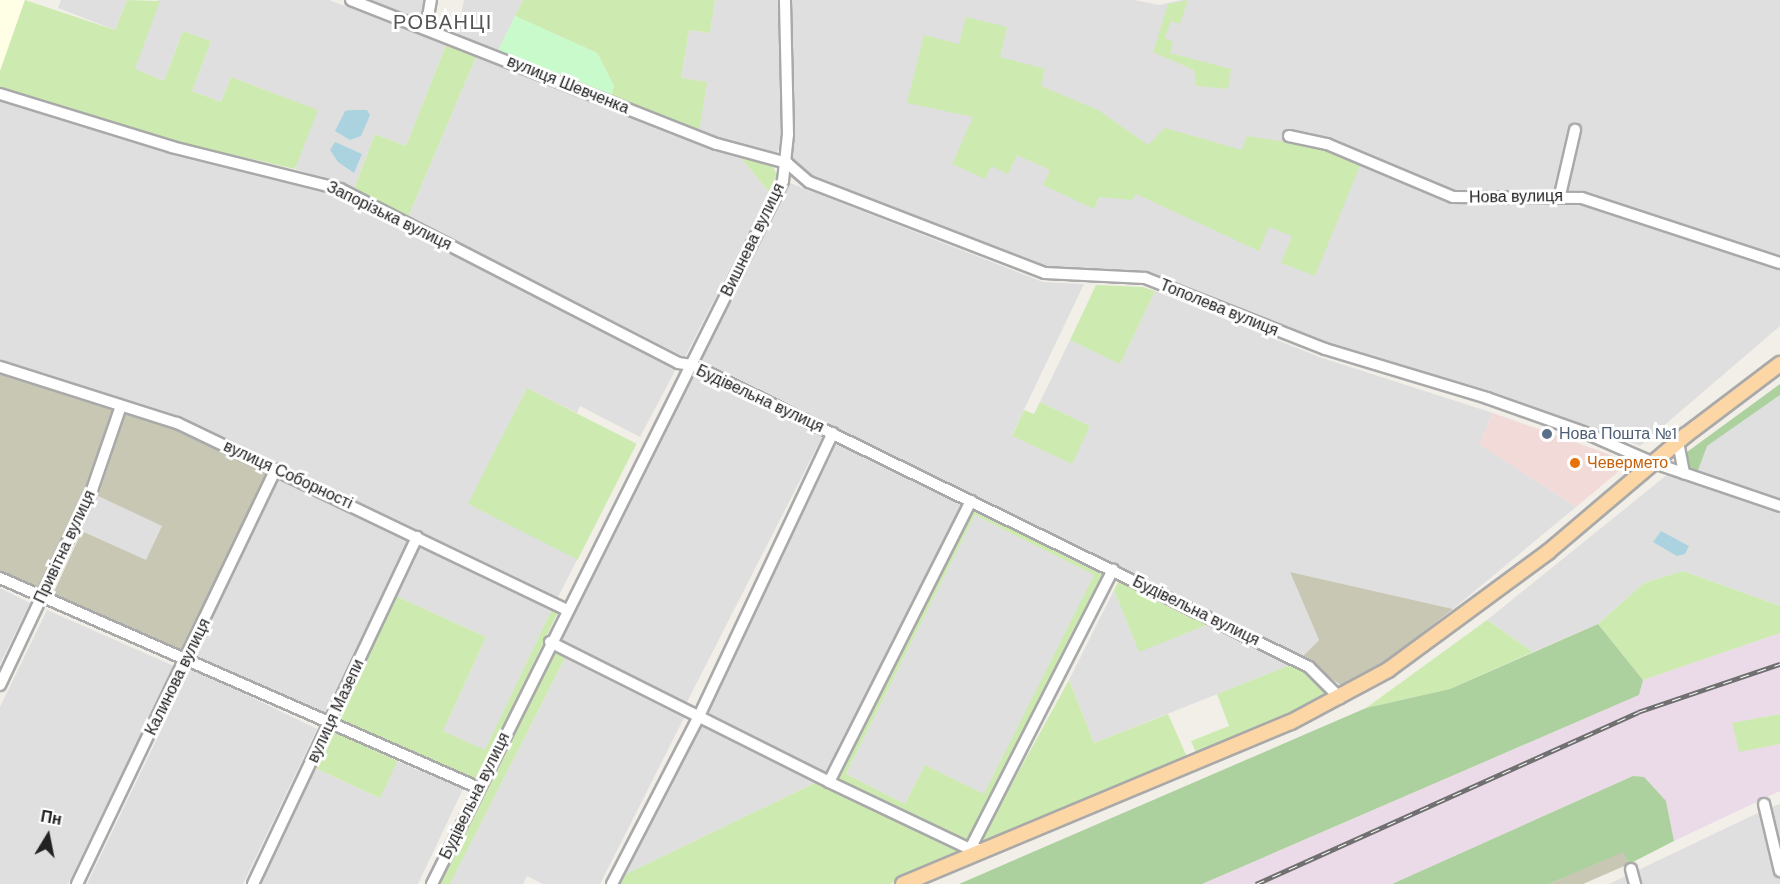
<!DOCTYPE html>
<html>
<head>
<meta charset="utf-8">
<style>
	body { margin:0 }
	#map { position:relative; width:1780px; height:884px; overflow:hidden; background:#f2efe9; font-family:"DM Sans",sans-serif }
	div>[style] { position:absolute }
	[style*='--x'] { left:calc(var(--x)*1px); top:calc(var(--y)*1px); width:calc(var(--w)*1px); rotate:calc(var(--a)*1deg) }
	.residential>* { inset:0; background:#e0dfdf; transform-origin:0 0 }
	.commercial>* { inset:0; background:#f2dad9 }
	.industrial>* { inset:0; background:#ebdbe8 }
	.education>* { inset:0; background:#ffffe5 }
	.construction>* { inset:0; background:#c7c7b4 }
	.grass>* { inset:0; background:#cdebb0; transform-origin:0 0 }
	.forest>* { inset:0; background:#add19e }
	.park>* { inset:0; background:#c8facc }
	.water>* { inset:0; background:#aad3df }
	.roads { filter:drop-shadow(2px 0 #a9a9a9) drop-shadow(-2px 0 #a9a9a9) drop-shadow(0 2px #a9a9a9) drop-shadow(0 -2px #a9a9a9) }
	.minor>* { height:10px; margin:-5px; padding:0 5px; transform-origin:5px; border-radius:5px; background:#fff }
	.major>* { height:14px; margin:-7px; padding:0 7px; transform-origin:7px; border-radius:7px; background:#fcd6a4 }
	.rail>* { height:5px; margin-top:-2.5px; transform-origin:0; background:repeating-linear-gradient(90deg,#fff 0 9px,#707070 0 18px); box-sizing:border-box; border-block:2px solid #707070 }
	.dots>* { width:16px; height:16px; translate:-50% -50%; box-sizing:border-box; border:3px solid #fff; border-radius:50% }
	span { translate:-50% -50%; white-space:nowrap; text-align:center; line-height:1.15; -webkit-text-stroke:6px #fff; paint-order:stroke }
	.street-label { font-size:16px; color:#222 }
	.service-label { font-size:16px; color:#4e5e75 }
	.left { translate:0 -50%; text-align:left }
	.food-label { font-size:16px; color:#c56008 }
	.quarter-label { font-size:20px; color:#555; letter-spacing:1.5px }
	.north { position:absolute; left:18px; top:806px; width:60px; height:60px; -webkit-text-stroke:4px #fff; paint-order:stroke; rotate:10deg; font-size:16px; font-weight:700; line-height:24px; text-align:center; color:#222 }
	.north::after { content:''; display:block; margin:auto; width:21px; height:27px; background:#222; clip-path:polygon(50% 0,100% 100%,50% 72%,0 100%) }
</style>
</head>
<body>
<div id="map">
	<div class="residential">
		<div style="clip-path:polygon(61px 0,127px 0,115px 30px,58px 8px)"></div>
		<div style="clip-path:polygon(158px 0,329px 0,446px 45px,406px 146px,375px 134px,354px 189px,295px 169px,317px 110px,231px 77px,221px 102px,192px 91px,211px 41px,183px 31px,164px 81px,134px 69px)"></div>
		<div style="clip-path:polygon(366px 0,425px 0,422px 21px)"></div>
		<div style="clip-path:polygon(464px 0,523px 0,498px 51px,457px 35px)"></div>
		<div style="clip-path:polygon(715px 0,780px 0,782px 146px,775px 154px,699px 132px,681px 78px,689px 30px,710px 33px)"></div>
		<div style="clip-path:polygon(791px 0,1134px 0,1159px 5px,1181px 0,1780px 0,1780px 326px,1640px 446px,1488px 390px,1327px 344px,1146px 273px,1047px 268px,812px 177px,793px 160px)"></div>
		<div style="clip-path:polygon(476px 57px,741px 158px,769px 192px,685px 357px,408px 217px)"></div>
		<div style="clip-path:polygon(0 100px,170px 153px,338px 195px,676px 369px,640px 437px,580px 406px,577px 413px,527px 388px,469px 504px,578px 558px,558px 597px,179px 416px,0 360px)"></div>
		<div style="clip-path:polygon(790px 183px,1043px 282px,1084px 284px,1012px 435px,1090px 426px,1040px 402px,1070px 340px,1120px 363px,1155px 291px,1322px 358px,1493px 413px,1479px 444px,1576px 507px,1453px 609px,1290px 572px,1319px 640px,1302px 657px,699px 362px)"></div>
		<div style="left:694px;top:369px;width:145px;height:305px;rotate:27deg"></div>
		<div style="clip-path:polygon(1780px 395px,1780px 500px,1697px 473px,1706px 446px)"></div>
		<div style="left:838px;top:441px;width:142px;height:305px;rotate:26deg"></div>
		<div style="clip-path:polygon(1668px 474px,1780px 512px,1780px 606px,1683px 571px,1644px 583px,1598px 624px,1533px 652px,1487px 620px)"></div>
		<div style="left:278px;top:477px;width:145px;height:199px;rotate:25deg"></div>
		<div style="left:98px;top:496px;width:71px;height:38px;rotate:25deg"></div>
		<div style="clip-path:polygon(975px 515px,1095px 575px,984px 795px,925px 765px,905px 804px,846px 774px)"></div>
		<div style="clip-path:polygon(419px 547px,552px 609px,485px 751px,443px 731px,486px 637px,396px 596px)"></div>
		<div style="clip-path:polygon(0 588px,30px 603px,0 664px)"></div>
		<div style="clip-path:polygon(1114px 590px,1139px 651px,1209px 624px,1293px 664px,1094px 743px,1069px 680px)"></div>
		<div style="clip-path:polygon(47px 610px,174px 666px,68px 884px,0 884px,0 707px)"></div>
		<div style="clip-path:polygon(565px 658px,684px 718px,600px 884px,543px 884px,527px 876px,523px 884px,450px 884px)"></div>
		<div style="clip-path:polygon(191px 668px,317px 729px,243px 884px,87px 884px)"></div>
		<div style="clip-path:polygon(700px 721px,819px 781px,624px 875px)"></div>
		<div style="clip-path:polygon(397px 761px,463px 789px,418px 884px,261px 884px,315px 768px,379px 798px)"></div>
		<div style="clip-path:polygon(1780px 804px,1780px 884px,1609px 884px,1766px 809px)"></div>
	</div>
	<div class="commercial">
		<div style="clip-path:polygon(1493px 413px,1611px 455px,1624px 467px,1576px 507px,1479px 444px)"></div>
	</div>
	<div class="industrial">
		<div style="clip-path:polygon(1780px 633px,1780px 714px,1733px 723px,1740px 751px,1780px 744px,1780px 791px,1674px 841px,1666px 801px,1633px 776px,1392px 884px,1202px 884px,1639px 695px,1643px 680px)"></div>
	</div>
	<div class="education">
		<div style="clip-path:polygon(0 0,25px 0,0 71px)"></div>
	</div>
	<div class="construction">
		<div style="clip-path:polygon(0 373px,113px 410px,85px 489px,39px 590px,0 573px)"></div>
		<div style="clip-path:polygon(126px 413px,174px 427px,269px 472px,184px 655px,52px 596px,82px 531px,146px 560px,162px 526px,98px 496px)"></div>
		<div style="clip-path:polygon(1290px 572px,1453px 609px,1385px 662px,1343px 687px,1302px 657px,1319px 640px)"></div>
		<div style="clip-path:polygon(1623px 851px,1629px 864px,1583px 884px,1549px 884px)"></div>
	</div>
	<div class="grass">
		<div style="clip-path:polygon(25px 0,115px 30px,127px 0,160px 1px,135px 69px,164px 81px,183px 31px,211px 41px,192px 91px,221px 102px,231px 77px,318px 110px,295px 169px,173px 141px,0 87px,0 71px)"></div>
		<div style="clip-path:polygon(523px 0,715px 0,710px 33px,689px 30px,681px 78px,707px 82px,699px 132px,611px 95px,614px 86px,597px 53px,515px 16px)"></div>
		<div style="clip-path:polygon(1188px 0,1180px 24px,1171px 21px,1165px 38px,1173px 42px,1170px 53px,1231px 69px,1228px 89px,1196px 86px,1194px 70px,1153px 52px,1168px 4px)"></div>
		<div style="clip-path:polygon(966px 17px,1007px 27px,1000px 57px,1045px 69px,1041px 86px,1098px 110px,1148px 145px,1165px 128px,1242px 150px,1247px 136px,1327px 148px,1361px 163px,1315px 276px,1281px 263px,1292px 236px,1269px 227px,1259px 251px,1136px 194px,1132px 200px,1099px 197px,1094px 209px,1043px 185px,1050px 170px,1017px 155px,1008px 174px,991px 166px,985px 179px,952px 164px,973px 117px,907px 103px,924px 35px,959px 44px)"></div>
		<div style="clip-path:polygon(446px 45px,476px 57px,408px 217px,354px 189px,375px 134px,406px 146px)"></div>
		<div style="clip-path:polygon(741px 158px,772px 164px,777px 176px,769px 192px)"></div>
		<div style="clip-path:polygon(1096px 285px,1143px 287px,1155px 291px,1120px 364px,1070px 340px)"></div>
		<div style="left:527px;top:388px;width:123px;height:130px;rotate:27deg"></div>
		<div style="clip-path:polygon(1040px 402px,1090px 426px,1072px 464px,1012px 436px,1024px 410px,1034px 414px)"></div>
		<div style="clip-path:polygon(evenodd,973px 506px,1106px 572px,967px 844px,834px 781px,973px 506px,975px 515px,1094px 575px,984px 794px,925px 765px,905px 804px,846px 774px,975px 515px)"></div>
		<div style="clip-path:polygon(1683px 571px,1780px 606px,1780px 633px,1643px 680px,1598px 624px,1644px 583px)"></div>
		<div style="clip-path:polygon(1120px 579px,1209px 624px,1139px 652px,1114px 590px)"></div>
		<div style="clip-path:polygon(396px 596px,486px 637px,443px 731px,485px 750px,552px 609px,558px 612px,477px 782px,338px 722px)"></div>
		<div style="clip-path:polygon(1487px 620px,1533px 652px,1450px 689px,1366px 708px)"></div>
		<div style="clip-path:polygon(553px 652px,565px 658px,450px 884px,438px 884px)"></div>
		<div style="clip-path:polygon(1293px 664px,1306px 671px,1330px 695px,1196px 753px,1191px 741px,1229px 726px,1217px 694px)"></div>
		<div style="clip-path:polygon(1069px 680px,1094px 743px,1168px 714px,1187px 757px,985px 845px,981px 840px)"></div>
		<div style="clip-path:polygon(1780px 714px,1780px 744px,1739px 752px,1732px 723px)"></div>
		<div style="left:333px;top:731px;width:71px;height:41px;rotate:25deg"></div>
		<div style="clip-path:polygon(819px 781px,967px 852px,890px 884px,619px 884px,624px 875px)"></div>
	</div>
	<div class="forest">
		<div style="clip-path:polygon(1780px 384px,1780px 395px,1707px 446px,1697px 473px,1687px 465px,1687px 452px)"></div>
		<div style="clip-path:polygon(1598px 624px,1643px 680px,1639px 695px,1202px 884px,959px 884px,1366px 708px,1450px 689px)"></div>
		<div style="clip-path:polygon(1633px 776px,1644px 777px,1666px 801px,1674px 841px,1629px 864px,1623px 852px,1549px 884px,1392px 884px)"></div>
	</div>
	<div class="park">
		<div style="clip-path:polygon(515px 16px,597px 53px,614px 86px,611px 95px,498px 51px)"></div>
	</div>
	<div class="water">
		<div style="clip-path:polygon(352px 110px,367px 110px,370px 115px,361px 136px,350px 140px,335px 131px,345px 111px)"></div>
		<div style="clip-path:polygon(335px 142px,362px 154px,354px 173px,338px 162px,330px 150px)"></div>
		<div style="clip-path:polygon(1661px 531px,1689px 546px,1685px 554px,1677px 556px,1653px 542px)"></div>
	</div>
	<div class="roads">
		<div class="minor">
			<div style="--x:351;--y:0;--w:393;--a:21.5"></div>
			<div style="--x:717;--y:144;--w:73;--a:15.2"></div>
			<div style="--x:787;--y:163;--w:29;--a:41"></div>
			<div style="--x:809;--y:182;--w:253;--a:21.1"></div>
			<div style="--x:1045;--y:273;--w:100;--a:2.9"></div>
			<div style="--x:1145;--y:278;--w:193;--a:21.5"></div>
			<div style="--x:1325;--y:349;--w:169;--a:16.8"></div>
			<div style="--x:1487;--y:398;--w:102;--a:19.5"></div>
			<div style="--x:1583;--y:432;--w:77;--a:23.6"></div>
			<div style="--x:1654;--y:463;--w:133;--a:18.8"></div>
			<div style="--x:426;--y:28;--w:28;--a:-80"></div>
			<div style="--x:0;--y:94;--w:180;--a:17.1"></div>
			<div style="--x:172;--y:147;--w:173;--a:14"></div>
			<div style="--x:340;--y:189;--w:380;--a:27.2"></div>
			<div style="--x:678;--y:363;--w:14;--a:8"></div>
			<div style="--x:692;--y:365;--w:687;--a:26.08"></div>
			<div style="--x:1309;--y:667;--w:44;--a:45"></div>
			<div style="--x:1289;--y:136;--w:39;--a:12"></div>
			<div style="--x:1327;--y:144;--w:137;--a:22.8"></div>
			<div style="--x:1453;--y:197;--w:129;--a:0.4"></div>
			<div style="--x:1582;--y:198;--w:208;--a:18.2"></div>
			<div style="--x:1560;--y:195;--w:67;--a:-77"></div>
			<div style="--x:0;--y:367;--w:186;--a:17.6"></div>
			<div style="--x:177;--y:423;--w:431;--a:25.6"></div>
			<div style="--x:1678;--y:442;--w:32;--a:79"></div>
			<div style="--x:0;--y:578;--w:523;--a:23.67"></div>
			<div style="--x:550;--y:642;--w:312;--a:26.6"></div>
			<div style="--x:829;--y:782;--w:156;--a:25.4"></div>
			<div style="--x:970;--y:849;--w:11;--a:0"></div>
			<div style="--x:0;--y:685;--w:216;--a:-64.7"></div>
			<div style="--x:92;--y:490;--w:89;--a:-71"></div>
			<div style="--x:829;--y:782;--w:315;--a:-63.2"></div>
			<div style="--x:1764;--y:804;--w:69;--a:76.6"></div>
			<div style="--x:970;--y:849;--w:314;--a:-62.9"></div>
			<div style="--x:1631;--y:869;--w:16;--a:75"></div>
			<div style="--x:77;--y:884;--w:460;--a:-64.4"></div>
			<div style="--x:253;--y:884;--w:384;--a:-64.7"></div>
			<div style="--x:432;--y:884;--w:786;--a:-63.47"></div>
			<div style="--x:783;--y:181;--w:47;--a:-83.9"></div>
			<div style="--x:788;--y:134;--w:134;--a:-91.3"></div>
			<div style="--x:612;--y:884;--w:189;--a:-62.6"></div>
			<div style="--x:699;--y:716;--w:313;--a:-64.7"></div>
		</div>
		<div class="major">
			<div style="--x:903;--y:884;--w:420;--a:-22.7"></div>
			<div style="--x:1291;--y:722;--w:110;--a:-28.2"></div>
			<div style="--x:1388;--y:670;--w:199;--a:-36.4"></div>
			<div style="--x:1548;--y:552;--w:181;--a:-40.3"></div>
			<div style="--x:1686;--y:435;--w:118;--a:-37.1"></div>
		</div>
	</div>
	<div class="rail">
		<div style="--x:1256;--y:884;--w:419;--a:-24.2"></div>
		<div style="--x:1638;--y:712;--w:150;--a:-18.7"></div>
	</div>
	<div class="dots">
		<div style="left:1547px;top:434px;background:#5c6f8a"></div>
		<div style="left:1575px;top:463px;background:#e8710a"></div>
	</div>
	<div class="street-label">
		<span style="left:568px;top:85px;rotate:22deg">вулиця Шевченка</span>
		<span style="left:1516px;top:197px;rotate:-1deg">Нова вулиця</span>
		<span style="left:389px;top:216px;rotate:26deg">Запорізька вулиця</span>
		<span style="left:753px;top:240px;rotate:-64deg">Вишнева вулиця</span>
		<span style="left:1219px;top:308px;rotate:22deg">Тополева вулиця</span>
		<span style="left:760px;top:399px;rotate:25deg">Будівельна вулиця</span>
		<span style="left:288px;top:475px;rotate:25deg">вулиця Соборності</span>
		<span style="left:65px;top:547px;rotate:-65deg">Привітна вулиця</span>
		<span style="left:1196px;top:611px;rotate:26deg">Будівельна вулиця</span>
		<span style="left:178px;top:677px;rotate:-64deg">Калинова вулиця</span>
		<span style="left:336px;top:711px;rotate:-65deg">вулиця Мазепи</span>
		<span style="left:475px;top:796px;rotate:-64deg">Будівельна вулиця</span>
	</div>
	<div class="service-label">
		<span class="left" style="left:1559px;top:434px">Нова Пошта №1</span>
	</div>
	<div class="food-label">
		<span class="left" style="left:1587px;top:463px">Чевермето</span>
	</div>
	<div class="quarter-label">
		<span style="left:443px;top:22px">РОВАНЦІ</span>
	</div>
	<div class="north">Пн</div>
</div>
</body>
</html>
